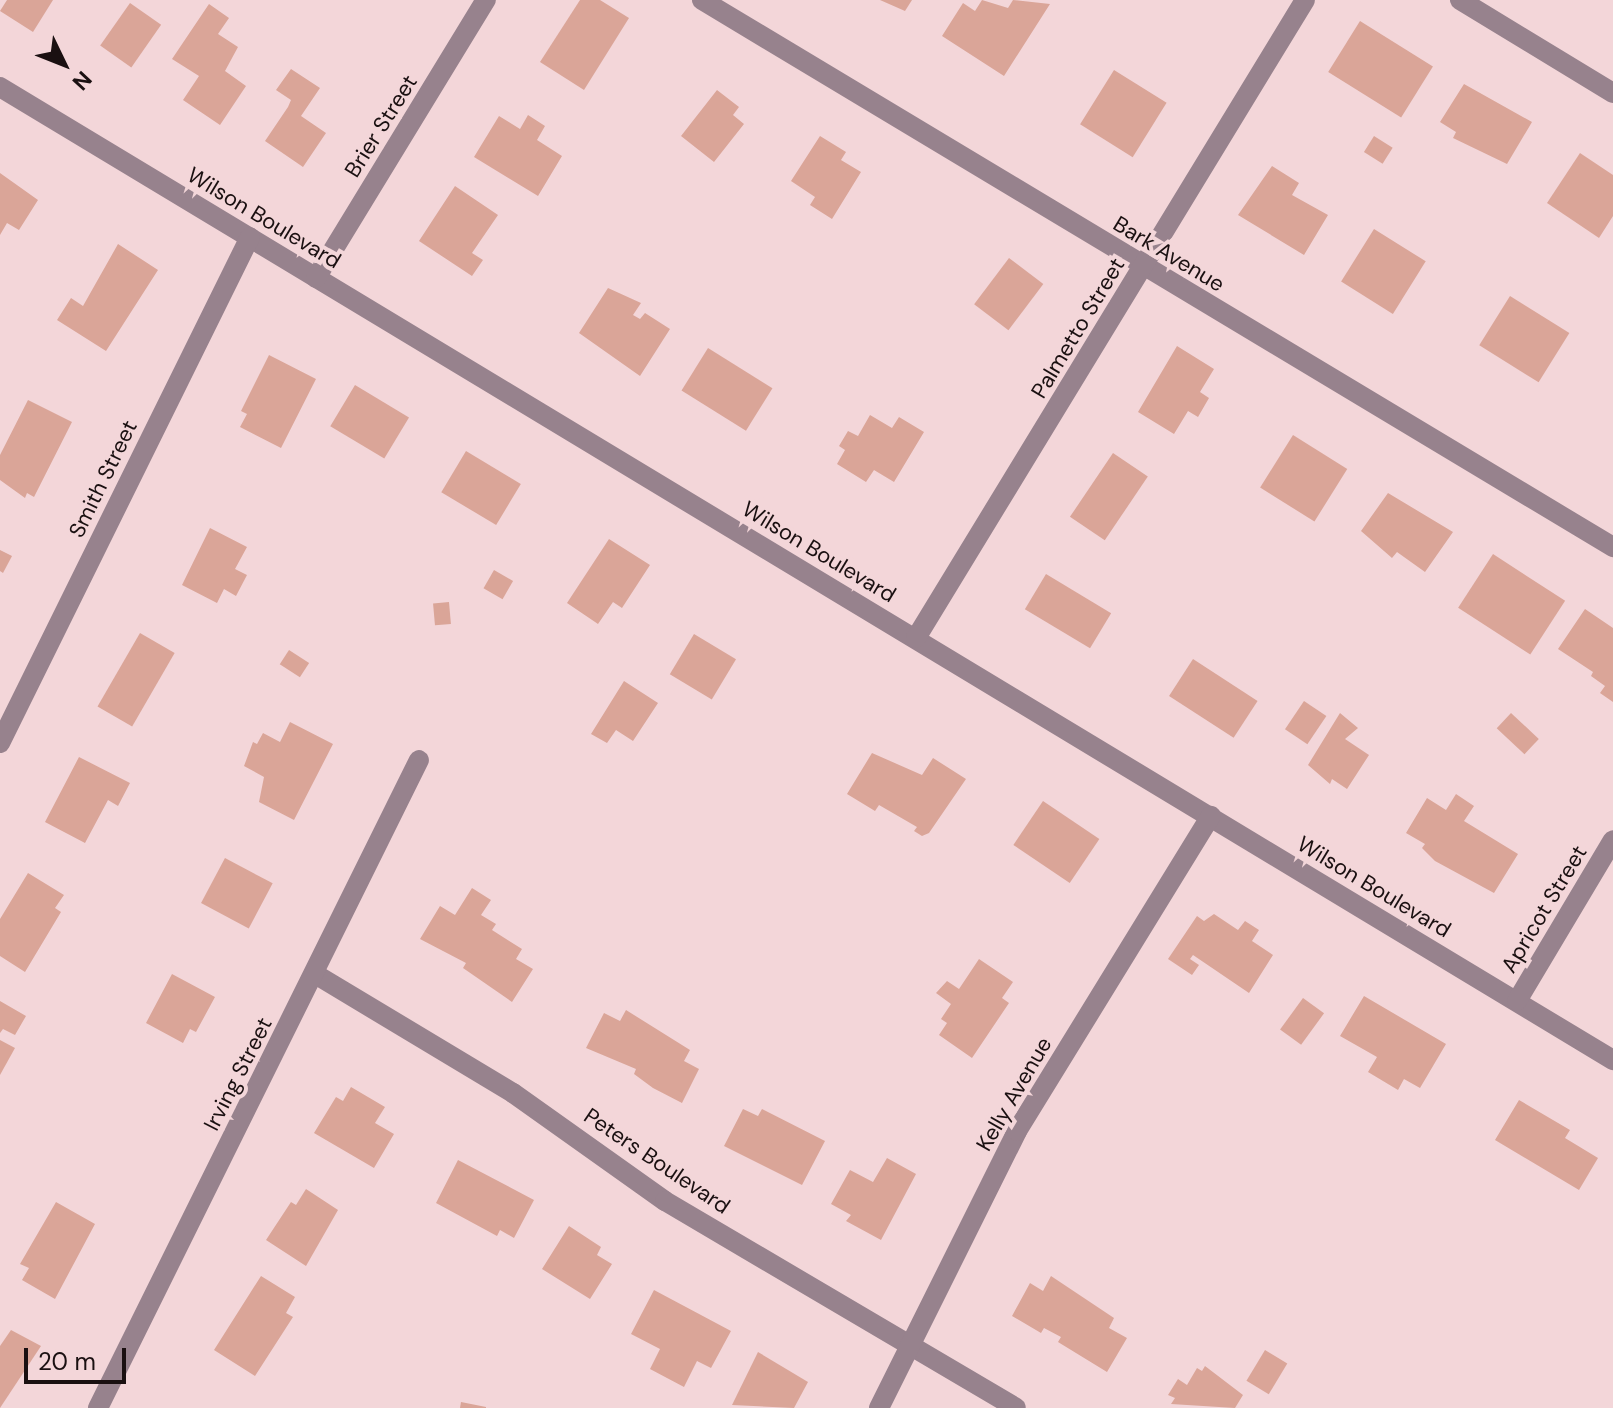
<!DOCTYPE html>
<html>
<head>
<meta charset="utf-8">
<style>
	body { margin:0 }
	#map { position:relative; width:1613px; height:1408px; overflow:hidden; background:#f3d6d9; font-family:"DM Sans",sans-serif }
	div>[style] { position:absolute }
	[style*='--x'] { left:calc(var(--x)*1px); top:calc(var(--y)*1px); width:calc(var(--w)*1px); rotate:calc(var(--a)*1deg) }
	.building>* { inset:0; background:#daa598; transform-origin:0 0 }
	.minor>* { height:20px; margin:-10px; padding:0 10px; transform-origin:10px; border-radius:10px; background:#97828d }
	span { translate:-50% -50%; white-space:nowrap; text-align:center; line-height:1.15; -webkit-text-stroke:8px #f3d6d9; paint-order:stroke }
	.street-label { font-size:22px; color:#1a1011 }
	.north { position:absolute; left:24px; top:24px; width:80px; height:80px; -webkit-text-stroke:6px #f3d6d9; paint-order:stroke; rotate:133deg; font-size:22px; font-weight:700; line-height:32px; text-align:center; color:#1a1011 }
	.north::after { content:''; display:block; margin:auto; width:28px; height:36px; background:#1a1011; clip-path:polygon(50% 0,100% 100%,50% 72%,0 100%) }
	.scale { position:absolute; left:24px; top:1348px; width:102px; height:36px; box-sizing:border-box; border:4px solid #1a1011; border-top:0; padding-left:10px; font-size:24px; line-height:28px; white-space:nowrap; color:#1a1011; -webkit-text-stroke:6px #f3d6d9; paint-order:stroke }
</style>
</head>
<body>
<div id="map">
	<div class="building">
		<div style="clip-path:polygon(7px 0,53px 0,33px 32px,0 11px)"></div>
		<div style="clip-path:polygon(580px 0,600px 0,629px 18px,584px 90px,540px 62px)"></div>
		<div style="clip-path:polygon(880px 0,912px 0,905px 11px)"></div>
		<div style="clip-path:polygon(982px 0,1008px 8px,1013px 0,1050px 4px,1004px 76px,942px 36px,963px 3px,975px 11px)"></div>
		<div style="left:130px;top:3px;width:38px;height:52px;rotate:35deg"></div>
		<div style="clip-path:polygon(209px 4px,229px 18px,218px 34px,238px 47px,225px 71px,246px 86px,220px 125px,183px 100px,199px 76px,172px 59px)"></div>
		<div style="left:1360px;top:21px;width:86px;height:60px;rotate:32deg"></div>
		<div style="clip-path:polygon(291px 69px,320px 88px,301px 116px,326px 133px,303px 167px,265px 141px,288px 107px,291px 100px,276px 90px)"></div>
		<div style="left:1114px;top:70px;width:62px;height:64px;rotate:32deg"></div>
		<div style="clip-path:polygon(1464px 84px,1532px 122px,1507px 164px,1453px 138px,1456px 132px,1440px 122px)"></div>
		<div style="clip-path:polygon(717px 90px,739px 107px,733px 115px,744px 124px,714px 162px,681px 136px)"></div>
		<div style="clip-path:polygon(528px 115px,545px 126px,537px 140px,562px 156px,538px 196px,474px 157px,499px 116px,520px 129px)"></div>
		<div style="clip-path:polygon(820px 136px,846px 152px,841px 160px,861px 172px,832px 219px,810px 205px,815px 197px,791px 181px)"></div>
		<div style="left:1374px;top:136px;width:22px;height:19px;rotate:32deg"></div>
		<div style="clip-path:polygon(1580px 153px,1613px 175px,1613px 216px,1599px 238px,1547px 203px)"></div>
		<div style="clip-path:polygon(1272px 166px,1299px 183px,1292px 195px,1328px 215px,1304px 255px,1238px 215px)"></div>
		<div style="clip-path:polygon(0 173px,38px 200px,19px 230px,7px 223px,0 235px)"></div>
		<div style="clip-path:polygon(455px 186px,498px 215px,472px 253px,483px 260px,472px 276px,419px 241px)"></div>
		<div style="left:1374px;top:229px;width:61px;height:62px;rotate:32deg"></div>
		<div style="clip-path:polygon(118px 244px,158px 270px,106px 351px,57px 320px,71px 298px,83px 306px)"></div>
		<div style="left:1009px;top:258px;width:43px;height:58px;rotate:37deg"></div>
		<div style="clip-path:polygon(608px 288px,641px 303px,633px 315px,640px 319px,645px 313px,670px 329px,640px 376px,579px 333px)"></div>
		<div style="left:1510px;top:296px;width:70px;height:58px;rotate:32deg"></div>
		<div style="clip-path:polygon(1177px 346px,1214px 369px,1200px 392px,1209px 398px,1198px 417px,1188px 411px,1174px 434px,1138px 412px)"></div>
		<div style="left:708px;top:348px;width:76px;height:50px;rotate:32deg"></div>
		<div style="clip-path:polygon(269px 355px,316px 379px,281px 448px,240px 427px,247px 414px,241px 411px)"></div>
		<div style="left:355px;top:385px;width:63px;height:48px;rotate:31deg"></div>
		<div style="clip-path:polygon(28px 400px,72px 422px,34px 497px,27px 493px,25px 498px,0 480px,0 455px)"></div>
		<div style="clip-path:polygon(870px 415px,892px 428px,899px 417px,924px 432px,894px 482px,874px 470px,866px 482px,837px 464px,845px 450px,839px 446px,848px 431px,858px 436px)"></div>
		<div style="left:1293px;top:435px;width:64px;height:62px;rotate:32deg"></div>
		<div style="left:466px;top:451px;width:64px;height:48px;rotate:31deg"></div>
		<div style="left:1113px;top:453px;width:42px;height:77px;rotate:34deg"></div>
		<div style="clip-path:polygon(1388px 493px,1453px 532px,1425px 572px,1397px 552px,1392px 558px,1361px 531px)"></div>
		<div style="clip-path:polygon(210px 528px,247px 547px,235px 569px,247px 575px,236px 596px,224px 589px,217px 603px,182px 585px)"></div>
		<div style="clip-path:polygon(609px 539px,650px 565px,622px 608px,613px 602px,598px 624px,567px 603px)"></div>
		<div style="clip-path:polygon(0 550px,12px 556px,3px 573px,0 571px)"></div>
		<div style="left:1493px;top:554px;width:86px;height:64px;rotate:33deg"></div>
		<div style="left:494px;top:570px;width:22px;height:21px;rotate:30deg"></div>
		<div style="left:1046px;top:574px;width:76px;height:41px;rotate:31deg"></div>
		<div style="left:449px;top:602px;width:22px;height:16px;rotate:85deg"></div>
		<div style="clip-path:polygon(1585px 609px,1613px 628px,1613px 702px,1600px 693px,1605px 686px,1591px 676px,1593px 672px,1558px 649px)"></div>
		<div style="left:140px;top:633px;width:40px;height:85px;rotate:30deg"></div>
		<div style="left:694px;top:634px;width:49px;height:47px;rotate:31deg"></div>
		<div style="left:289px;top:650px;width:24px;height:17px;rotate:33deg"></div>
		<div style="left:1193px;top:659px;width:77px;height:44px;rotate:33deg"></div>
		<div style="clip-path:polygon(624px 681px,658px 703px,633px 741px,616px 730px,607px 743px,591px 734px)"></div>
		<div style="left:1304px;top:701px;width:27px;height:34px;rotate:34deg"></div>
		<div style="clip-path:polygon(1340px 713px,1358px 728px,1345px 739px,1369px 755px,1347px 789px,1332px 779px,1330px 784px,1308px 765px)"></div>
		<div style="left:1511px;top:713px;width:38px;height:21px;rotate:43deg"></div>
		<div style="clip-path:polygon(290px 722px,333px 744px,294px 820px,259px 802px,264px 777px,244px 766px,253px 742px,257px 744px,263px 733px,280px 742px)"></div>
		<div style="clip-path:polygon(872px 753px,922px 775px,933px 758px,966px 779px,929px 833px,922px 836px,914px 831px,917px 827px,879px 805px,875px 811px,847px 794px)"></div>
		<div style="clip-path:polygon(79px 757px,130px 783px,118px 806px,108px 800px,85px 843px,45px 822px)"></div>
		<div style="clip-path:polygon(1456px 794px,1474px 806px,1464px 821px,1518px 854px,1494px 893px,1435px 861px,1422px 848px,1425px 844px,1406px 833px,1427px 798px,1446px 810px)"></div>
		<div style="left:1043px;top:801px;width:68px;height:53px;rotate:34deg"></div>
		<div style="left:225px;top:858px;width:54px;height:51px;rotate:28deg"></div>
		<div style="clip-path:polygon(28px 873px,64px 895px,55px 908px,61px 912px,25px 972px,0 956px,0 919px)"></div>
		<div style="clip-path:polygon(472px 888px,491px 900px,481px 915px,496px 924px,492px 930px,522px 949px,516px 959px,533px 969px,512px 1002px,463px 968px,466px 963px,420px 939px,440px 906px,455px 915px)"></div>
		<div style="clip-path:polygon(1214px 914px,1238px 930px,1245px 921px,1259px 930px,1252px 941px,1273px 955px,1249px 993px,1193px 955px,1190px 959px,1199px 965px,1192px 975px,1168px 959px,1197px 916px,1204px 921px)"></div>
		<div style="clip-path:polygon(979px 959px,1013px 982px,1002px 998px,1009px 1003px,972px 1058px,939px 1035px,947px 1023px,941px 1019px,951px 1004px,936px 993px,947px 981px,959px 989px)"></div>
		<div style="clip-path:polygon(172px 974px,215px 997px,196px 1032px,190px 1029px,183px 1043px,146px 1023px)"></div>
		<div style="clip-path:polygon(1364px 996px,1446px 1044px,1420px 1088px,1404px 1079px,1398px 1090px,1368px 1072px,1377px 1057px,1340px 1036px)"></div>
		<div style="left:1303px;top:998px;width:26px;height:39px;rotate:36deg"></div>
		<div style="clip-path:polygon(0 1001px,26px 1016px,15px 1035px,3px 1029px,0 1033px)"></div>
		<div style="clip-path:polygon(626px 1010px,690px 1050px,684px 1061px,699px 1069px,682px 1103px,653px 1088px,634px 1074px,636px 1069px,586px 1048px,604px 1013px,620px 1021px)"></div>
		<div style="clip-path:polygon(0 1040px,15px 1048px,0 1075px)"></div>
		<div style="clip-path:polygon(351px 1087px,385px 1107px,375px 1123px,394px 1134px,374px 1168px,314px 1133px,336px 1097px,343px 1101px)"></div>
		<div style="clip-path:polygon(1519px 1100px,1570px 1130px,1565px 1138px,1598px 1158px,1579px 1190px,1495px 1140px)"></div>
		<div style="clip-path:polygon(743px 1109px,758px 1116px,762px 1109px,825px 1141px,802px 1185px,724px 1146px)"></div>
		<div style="clip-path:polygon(887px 1158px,916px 1174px,881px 1240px,846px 1221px,851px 1215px,831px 1204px,850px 1170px,873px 1182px)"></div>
		<div style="clip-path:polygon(458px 1160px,534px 1200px,514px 1238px,500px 1230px,497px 1236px,436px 1203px)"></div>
		<div style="clip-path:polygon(306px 1189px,338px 1210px,306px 1266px,266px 1240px,291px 1202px,296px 1205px)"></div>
		<div style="clip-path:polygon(56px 1202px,95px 1224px,55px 1299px,22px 1280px,29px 1268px,20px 1264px)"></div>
		<div style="clip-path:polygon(569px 1226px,601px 1247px,597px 1255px,612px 1264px,590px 1299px,542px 1269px)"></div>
		<div style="clip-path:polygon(261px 1276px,295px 1297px,286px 1313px,293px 1317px,255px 1376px,214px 1350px)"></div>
		<div style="clip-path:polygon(1051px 1276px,1114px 1318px,1109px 1328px,1127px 1338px,1107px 1372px,1058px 1342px,1061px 1337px,1044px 1328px,1041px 1333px,1012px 1316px,1030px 1283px,1043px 1291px)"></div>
		<div style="clip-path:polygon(654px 1290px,731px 1331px,711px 1368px,697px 1361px,684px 1387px,650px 1369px,660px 1349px,631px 1334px)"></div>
		<div style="clip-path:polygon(11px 1330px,41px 1346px,0 1408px,0 1346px)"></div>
		<div style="left:1265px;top:1350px;width:26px;height:36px;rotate:31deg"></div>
		<div style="clip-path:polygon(758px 1352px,808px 1382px,794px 1408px,732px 1405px)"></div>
		<div style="clip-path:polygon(1205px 1366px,1243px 1395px,1235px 1408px,1171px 1404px,1175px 1398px,1168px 1395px,1178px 1379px,1187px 1385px,1197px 1368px,1202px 1371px)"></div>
		<div style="clip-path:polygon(461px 1402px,486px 1407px,486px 1408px,460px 1408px)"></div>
	</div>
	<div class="minor">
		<div style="--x:702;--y:0;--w:1063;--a:30.98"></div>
		<div style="--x:1460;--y:0;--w:179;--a:31.3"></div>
		<div style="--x:0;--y:87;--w:1884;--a:31.1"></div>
		<div style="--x:316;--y:278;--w:326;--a:-58.6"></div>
		<div style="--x:916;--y:638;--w:747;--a:-58.63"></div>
		<div style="--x:0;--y:743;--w:564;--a:-63.71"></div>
		<div style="--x:315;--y:974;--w:231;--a:31"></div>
		<div style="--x:513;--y:1093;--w:186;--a:35.4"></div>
		<div style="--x:665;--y:1201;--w:407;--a:30.5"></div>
		<div style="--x:1517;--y:1001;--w:187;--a:-59.2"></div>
		<div style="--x:98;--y:1408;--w:723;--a:-63.65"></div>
		<div style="--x:879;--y:1408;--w:309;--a:-63.5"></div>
		<div style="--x:1017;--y:1131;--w:370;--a:-58.4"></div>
	</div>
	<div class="street-label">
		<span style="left:381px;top:126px;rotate:-58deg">Brier Street</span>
		<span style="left:264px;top:218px;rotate:31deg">Wilson Boulevard</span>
		<span style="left:1169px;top:254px;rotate:31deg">Bark Avenue</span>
		<span style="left:1078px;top:328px;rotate:-59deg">Palmetto Street</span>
		<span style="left:103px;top:479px;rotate:-64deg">Smith Street</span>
		<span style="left:819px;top:552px;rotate:31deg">Wilson Boulevard</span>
		<span style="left:1374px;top:887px;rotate:31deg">Wilson Boulevard</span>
		<span style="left:1544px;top:909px;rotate:-59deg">Apricot Street</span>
		<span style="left:238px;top:1074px;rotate:-63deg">Irving Street</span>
		<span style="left:1014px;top:1094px;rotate:-60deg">Kelly Avenue</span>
		<span style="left:657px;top:1161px;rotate:34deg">Peters Boulevard</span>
	</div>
	<div class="north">N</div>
	<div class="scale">20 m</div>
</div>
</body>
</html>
